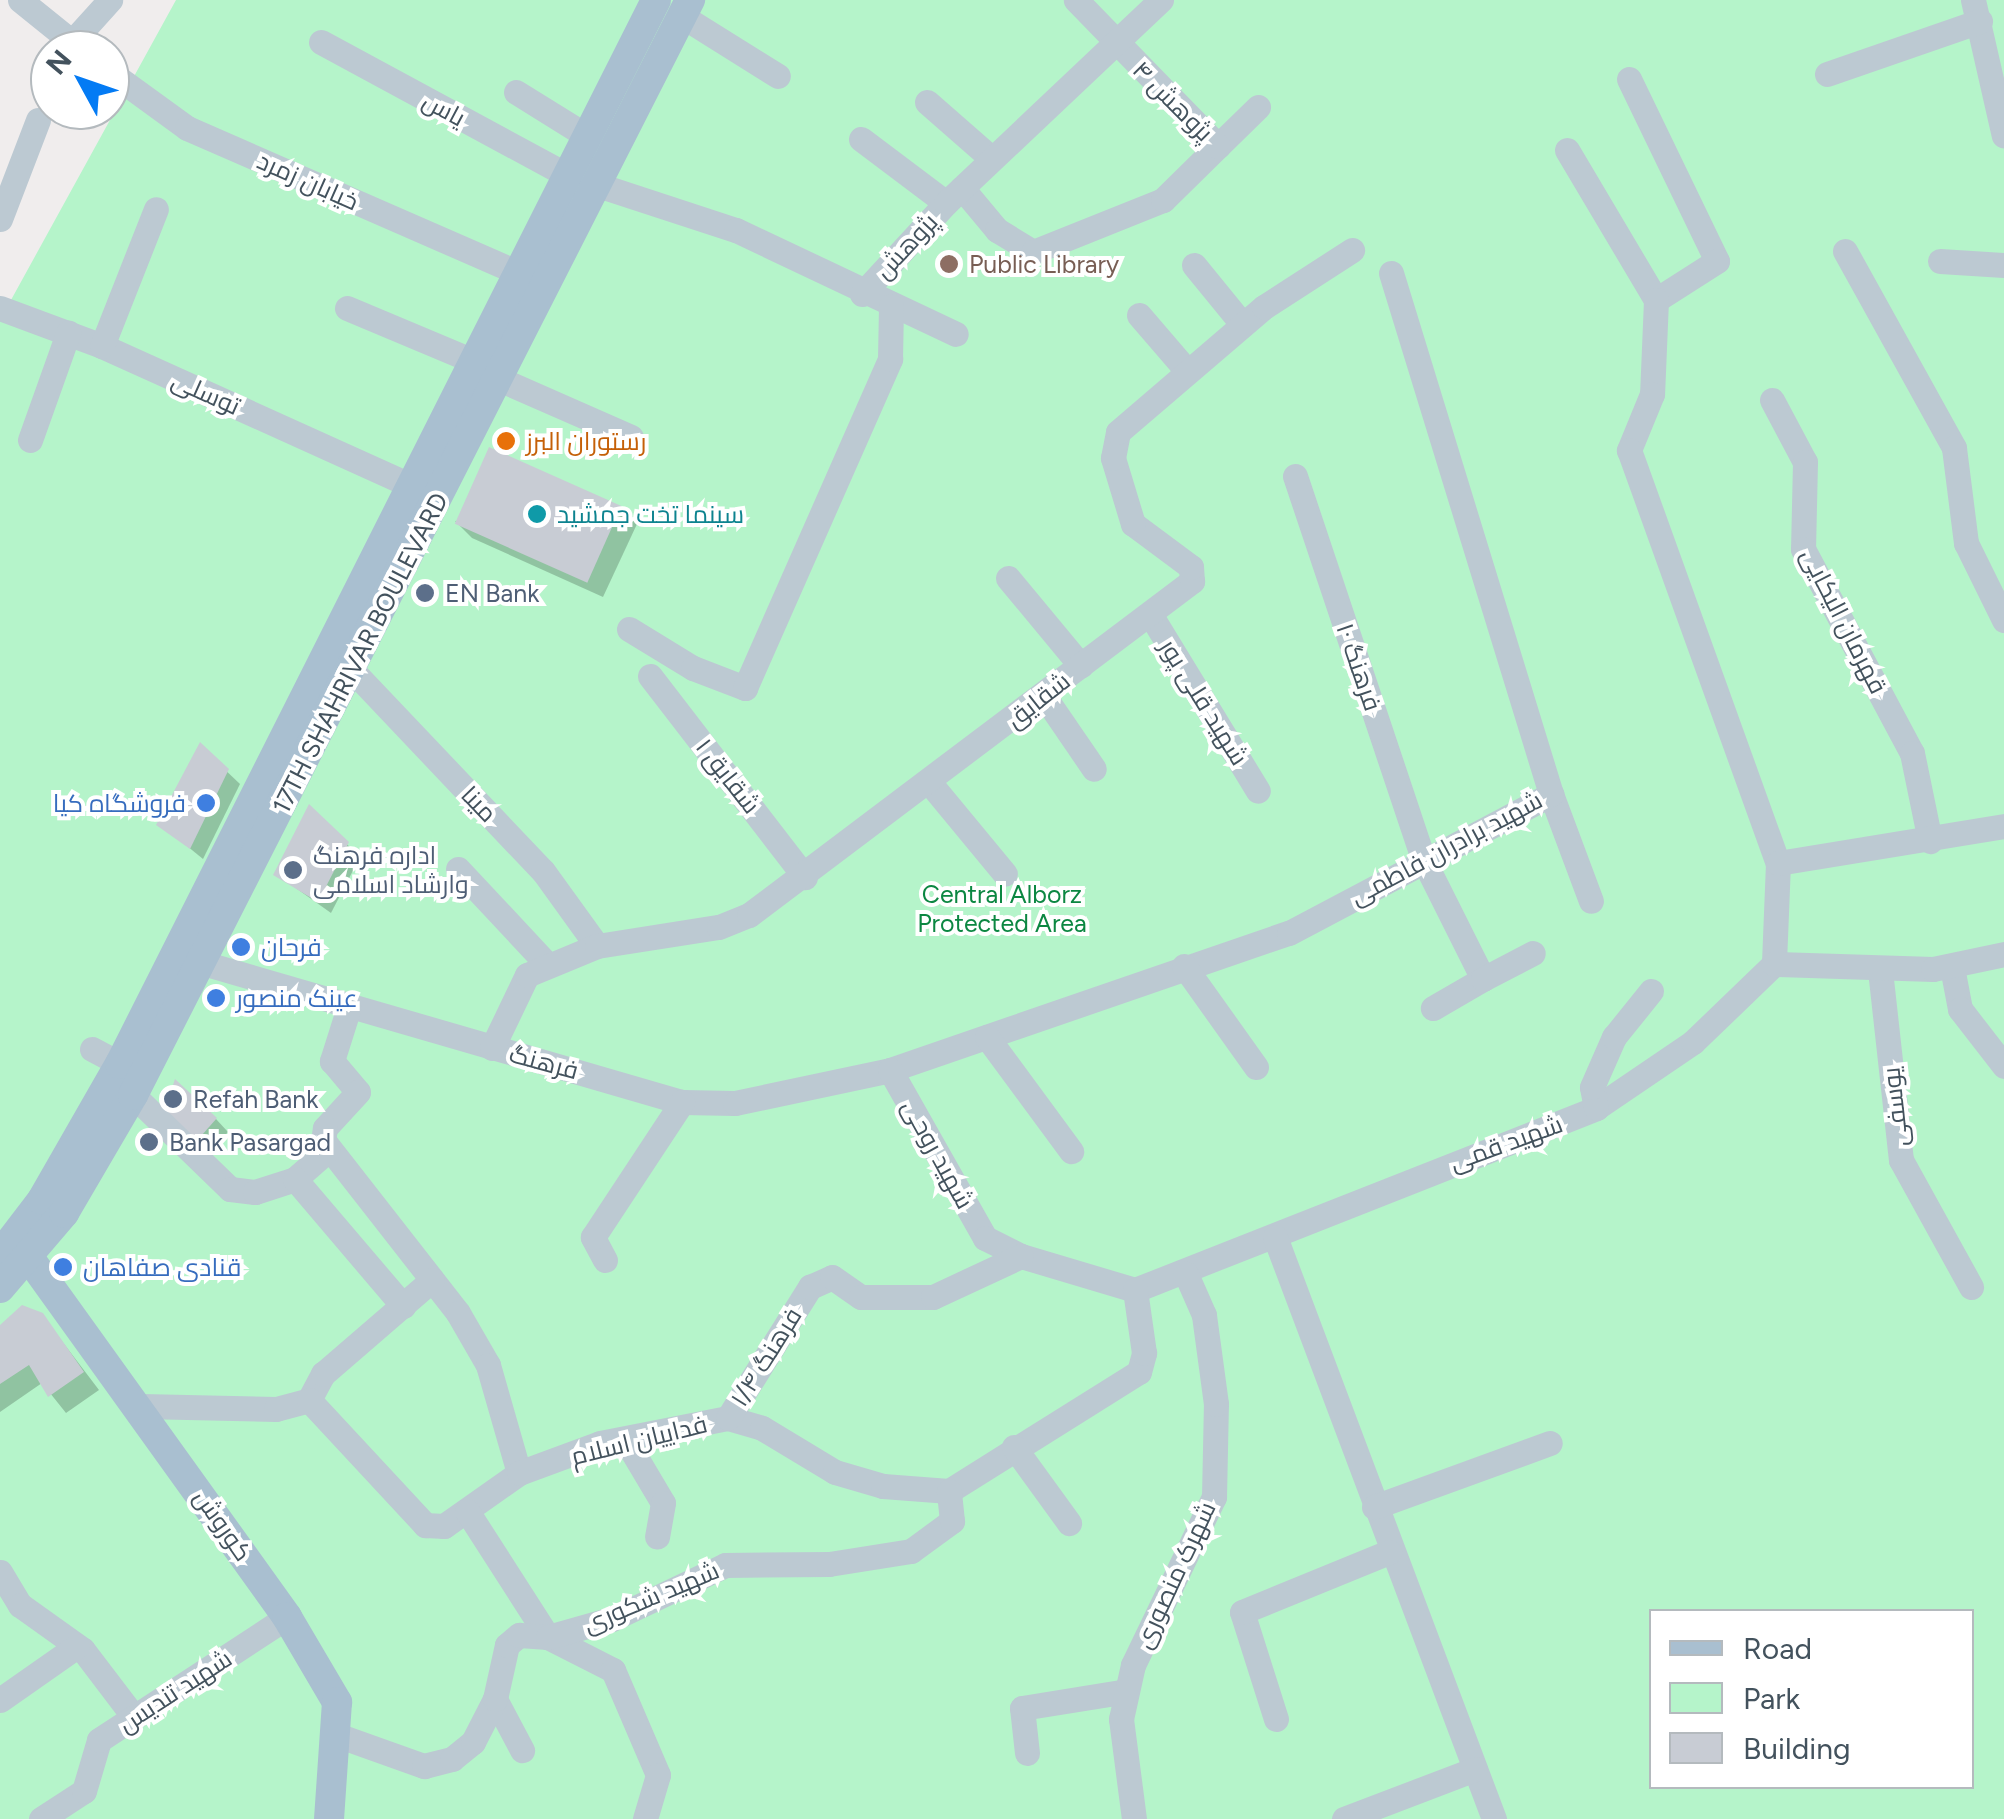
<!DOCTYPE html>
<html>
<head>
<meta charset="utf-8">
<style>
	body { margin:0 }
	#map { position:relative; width:2004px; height:1819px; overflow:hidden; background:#f0eded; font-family:Figtree,Cairo,sans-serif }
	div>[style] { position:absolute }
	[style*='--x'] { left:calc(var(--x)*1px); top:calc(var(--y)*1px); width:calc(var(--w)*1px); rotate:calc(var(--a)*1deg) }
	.green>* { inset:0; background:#b5f4ca }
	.shadow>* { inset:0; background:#0003 }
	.building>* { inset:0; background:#c8ccd4; transform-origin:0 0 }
	.minor>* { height:25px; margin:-12.5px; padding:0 12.5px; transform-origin:12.5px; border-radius:12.5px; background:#bcc9d2 }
	.major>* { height:30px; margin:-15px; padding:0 15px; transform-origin:15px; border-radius:15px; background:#a9bfd0 }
	.dots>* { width:28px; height:28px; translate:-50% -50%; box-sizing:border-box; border:5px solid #fff; border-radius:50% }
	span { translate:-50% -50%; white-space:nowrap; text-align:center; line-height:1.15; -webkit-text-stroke:8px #fff; paint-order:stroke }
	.street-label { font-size:25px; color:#43525d }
	.education-label { font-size:25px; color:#785e54 }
	.left { translate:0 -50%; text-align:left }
	.food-label { font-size:25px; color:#c56008 }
	.culture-label { font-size:25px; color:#0d838f }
	.service-label { font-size:25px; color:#4e5e75 }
	.shop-label { font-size:25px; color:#366cbe }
	.right { translate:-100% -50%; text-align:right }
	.park-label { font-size:25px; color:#0c8742 }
	.legend { position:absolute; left:1649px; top:1609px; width:325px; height:180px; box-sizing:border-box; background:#fff; border:2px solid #b4babe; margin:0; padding:12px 18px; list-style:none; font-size:30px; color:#43525d }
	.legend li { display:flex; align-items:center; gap:20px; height:50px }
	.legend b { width:50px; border:2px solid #b4babe }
	.north { position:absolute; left:30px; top:30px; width:100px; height:100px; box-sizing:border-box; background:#fff; border:2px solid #b4babe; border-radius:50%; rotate:310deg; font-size:28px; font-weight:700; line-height:40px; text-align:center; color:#43525d }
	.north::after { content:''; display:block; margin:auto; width:35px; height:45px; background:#047bf4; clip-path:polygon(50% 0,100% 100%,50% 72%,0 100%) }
</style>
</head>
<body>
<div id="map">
	<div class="green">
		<div style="clip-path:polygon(evenodd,176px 0,2004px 0,2004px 1819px,0 1819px,0 320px,176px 0,1652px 1612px,1972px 1612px,1972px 1786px,1652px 1786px,1652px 1612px)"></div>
	</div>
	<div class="shadow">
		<div style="clip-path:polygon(620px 508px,637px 524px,603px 597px,472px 538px,455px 521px)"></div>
		<div style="clip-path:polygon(200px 746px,240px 784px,203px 859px,160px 824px)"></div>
		<div style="clip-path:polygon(310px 808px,360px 857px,331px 913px,276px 874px)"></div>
		<div style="clip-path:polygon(166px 1114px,216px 1119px,228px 1132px,208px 1154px)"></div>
		<div style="clip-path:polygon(42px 1315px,99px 1390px,66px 1413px,42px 1383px,0 1412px,0 1327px)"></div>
	</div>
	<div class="building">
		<div style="left:489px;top:447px;width:145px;height:84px;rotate:24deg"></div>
		<div style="clip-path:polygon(200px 742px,229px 769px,190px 849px,156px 825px)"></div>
		<div style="clip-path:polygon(309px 804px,349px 842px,318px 902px,273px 875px)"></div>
		<div style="clip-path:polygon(175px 1079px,217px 1118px,194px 1144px,163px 1115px)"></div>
		<div style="clip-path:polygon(22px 1305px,43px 1313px,84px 1372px,48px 1397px,29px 1365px,0 1384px,0 1325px)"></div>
	</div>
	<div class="minor">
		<div style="--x:20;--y:0;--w:80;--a:38.9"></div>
		<div style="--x:1973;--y:0;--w:139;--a:77.2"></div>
		<div style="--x:682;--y:16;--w:113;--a:32"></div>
		<div style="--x:72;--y:42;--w:57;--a:-47.9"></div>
		<div style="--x:321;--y:42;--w:280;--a:28.4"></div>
		<div style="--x:110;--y:72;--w:95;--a:36"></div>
		<div style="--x:187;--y:128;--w:360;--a:23.6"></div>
		<div style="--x:1827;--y:74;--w:162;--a:-19.1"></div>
		<div style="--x:1629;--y:79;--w:202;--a:64.2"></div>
		<div style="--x:1717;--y:261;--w:72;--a:147.4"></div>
		<div style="--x:516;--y:92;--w:84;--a:31.8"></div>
		<div style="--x:927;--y:102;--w:85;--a:41.2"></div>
		<div style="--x:861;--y:139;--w:106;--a:37"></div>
		<div style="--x:1218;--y:146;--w:56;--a:-44.3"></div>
		<div style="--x:1567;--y:150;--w:174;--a:59.3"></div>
		<div style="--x:1656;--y:300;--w:94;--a:92.4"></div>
		<div style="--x:1652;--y:394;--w:61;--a:112.3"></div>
		<div style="--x:1629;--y:450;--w:439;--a:70.2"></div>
		<div style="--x:1778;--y:863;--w:101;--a:92.3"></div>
		<div style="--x:598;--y:185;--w:145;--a:18.1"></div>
		<div style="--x:736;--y:230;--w:243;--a:25.3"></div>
		<div style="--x:962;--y:188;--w:55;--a:50.2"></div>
		<div style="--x:997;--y:230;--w:42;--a:31.4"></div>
		<div style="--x:1033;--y:252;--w:140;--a:-21.8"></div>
		<div style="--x:1163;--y:200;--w:77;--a:-44.5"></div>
		<div style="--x:1218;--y:146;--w:204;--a:-134.2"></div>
		<div style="--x:0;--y:219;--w:106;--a:-69"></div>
		<div style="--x:1845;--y:251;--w:225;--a:61"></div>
		<div style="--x:1954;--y:448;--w:96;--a:82.8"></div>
		<div style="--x:1966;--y:543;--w:86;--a:63.7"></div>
		<div style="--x:1940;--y:261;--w:64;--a:3.6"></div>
		<div style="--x:1194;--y:265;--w:77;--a:50.8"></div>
		<div style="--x:862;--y:294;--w:124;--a:-47.3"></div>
		<div style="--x:946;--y:203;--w:296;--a:-43.4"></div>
		<div style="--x:0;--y:308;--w:109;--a:20.4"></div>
		<div style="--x:102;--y:346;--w:338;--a:24.3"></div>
		<div style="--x:347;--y:308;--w:137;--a:22.8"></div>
		<div style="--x:1139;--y:315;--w:75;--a:49.3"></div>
		<div style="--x:102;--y:346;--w:147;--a:-68.5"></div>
		<div style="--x:499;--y:379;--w:144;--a:23.7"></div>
		<div style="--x:1772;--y:400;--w:70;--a:62"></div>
		<div style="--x:1805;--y:462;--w:87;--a:91.3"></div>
		<div style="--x:1803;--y:549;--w:231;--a:61.9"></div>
		<div style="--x:1912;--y:753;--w:90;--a:78.4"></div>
		<div style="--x:30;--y:440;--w:114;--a:-70.4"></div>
		<div style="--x:1295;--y:476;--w:404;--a:71.5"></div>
		<div style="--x:1423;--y:859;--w:134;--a:63.4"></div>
		<div style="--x:1483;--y:979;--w:58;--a:149.9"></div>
		<div style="--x:1008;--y:578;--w:114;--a:50.3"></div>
		<div style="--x:1150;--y:614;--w:207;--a:58.6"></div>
		<div style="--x:629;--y:629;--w:75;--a:31.4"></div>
		<div style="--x:693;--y:668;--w:56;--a:21"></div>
		<div style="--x:745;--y:688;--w:360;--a:-66.2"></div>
		<div style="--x:890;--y:359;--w:53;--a:-88.9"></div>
		<div style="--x:352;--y:670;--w:277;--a:46.5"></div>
		<div style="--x:543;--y:871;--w:92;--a:54.2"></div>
		<div style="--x:650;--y:676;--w:254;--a:52.4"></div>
		<div style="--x:1044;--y:696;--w:88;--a:55.6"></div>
		<div style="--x:929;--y:782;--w:119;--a:50.4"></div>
		<div style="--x:1551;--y:794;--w:114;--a:69.5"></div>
		<div style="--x:1778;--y:863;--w:229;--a:-9.3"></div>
		<div style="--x:458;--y:869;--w:130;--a:46.9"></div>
		<div style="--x:203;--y:963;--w:499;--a:16.2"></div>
		<div style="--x:682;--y:1102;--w:53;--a:1.1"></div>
		<div style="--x:735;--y:1103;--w:158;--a:-12"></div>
		<div style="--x:890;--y:1070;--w:422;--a:-19"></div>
		<div style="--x:1289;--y:933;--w:297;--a:-27.9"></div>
		<div style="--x:1551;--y:794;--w:545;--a:-107.07"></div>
		<div style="--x:1184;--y:966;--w:124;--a:54.5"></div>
		<div style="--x:1952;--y:967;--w:43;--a:79.2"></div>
		<div style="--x:1960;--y:1009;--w:72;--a:52.3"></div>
		<div style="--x:1880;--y:970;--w:191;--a:83.7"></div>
		<div style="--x:1901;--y:1160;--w:145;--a:61.1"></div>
		<div style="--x:1483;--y:979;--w:56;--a:-27.5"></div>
		<div style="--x:349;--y:1007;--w:57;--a:107.5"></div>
		<div style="--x:332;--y:1061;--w:40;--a:50"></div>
		<div style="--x:358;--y:1092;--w:49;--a:132.5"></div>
		<div style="--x:325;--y:1128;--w:12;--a:99"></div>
		<div style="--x:323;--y:1140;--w:219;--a:52"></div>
		<div style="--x:458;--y:1313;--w:60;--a:60"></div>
		<div style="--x:488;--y:1365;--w:112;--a:74"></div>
		<div style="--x:987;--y:1037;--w:142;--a:53.6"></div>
		<div style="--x:492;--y:1048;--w:81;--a:-64.4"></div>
		<div style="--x:527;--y:975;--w:76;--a:-22.5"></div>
		<div style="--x:597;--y:946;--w:123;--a:-8.9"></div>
		<div style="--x:719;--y:927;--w:32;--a:-22"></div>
		<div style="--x:749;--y:915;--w:555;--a:-37.01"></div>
		<div style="--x:1192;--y:581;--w:14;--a:-94"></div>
		<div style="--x:1191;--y:567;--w:72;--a:-143.4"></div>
		<div style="--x:1133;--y:524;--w:69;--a:-106.9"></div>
		<div style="--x:1113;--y:458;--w:26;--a:-79"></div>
		<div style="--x:1118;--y:432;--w:192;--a:-40.6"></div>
		<div style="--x:1264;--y:307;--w:105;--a:-32.9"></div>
		<div style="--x:92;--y:1049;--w:32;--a:28"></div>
		<div style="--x:890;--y:1070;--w:193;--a:60.5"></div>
		<div style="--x:985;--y:1238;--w:40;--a:26.6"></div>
		<div style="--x:1021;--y:1256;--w:119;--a:16.6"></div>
		<div style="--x:1135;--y:1290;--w:496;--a:-21.5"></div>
		<div style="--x:1596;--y:1108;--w:117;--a:-34.2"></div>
		<div style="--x:1693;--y:1042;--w:112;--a:-43.9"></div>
		<div style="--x:1774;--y:964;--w:159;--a:1.8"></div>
		<div style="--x:1933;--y:969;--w:73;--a:-11.9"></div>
		<div style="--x:133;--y:1095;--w:135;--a:44.1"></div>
		<div style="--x:230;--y:1189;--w:25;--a:7"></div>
		<div style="--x:255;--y:1192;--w:42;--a:-18"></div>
		<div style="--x:295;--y:1179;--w:43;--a:-41.2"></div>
		<div style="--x:1596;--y:1108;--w:21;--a:-101"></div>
		<div style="--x:1592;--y:1087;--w:55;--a:-66.3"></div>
		<div style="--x:1614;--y:1037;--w:59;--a:-51.2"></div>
		<div style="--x:295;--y:1179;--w:167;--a:49.6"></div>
		<div style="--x:1275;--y:1237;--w:622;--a:69.38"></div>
		<div style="--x:605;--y:1260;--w:26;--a:-118"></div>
		<div style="--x:593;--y:1237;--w:162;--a:-56.6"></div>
		<div style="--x:309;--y:1400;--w:30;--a:-62"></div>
		<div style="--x:323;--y:1374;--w:144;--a:-40.8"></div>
		<div style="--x:141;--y:1406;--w:135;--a:1.3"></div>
		<div style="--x:276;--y:1409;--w:34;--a:-15"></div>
		<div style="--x:309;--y:1400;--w:171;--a:47.1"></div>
		<div style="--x:425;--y:1525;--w:19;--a:3"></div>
		<div style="--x:444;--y:1526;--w:92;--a:-35.2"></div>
		<div style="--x:519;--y:1473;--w:86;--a:-20.3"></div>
		<div style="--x:600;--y:1443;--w:130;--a:-11.1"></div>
		<div style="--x:728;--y:1418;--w:35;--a:16"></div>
		<div style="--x:762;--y:1428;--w:85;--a:31.1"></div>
		<div style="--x:835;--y:1472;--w:50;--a:16.3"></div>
		<div style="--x:883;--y:1486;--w:66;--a:4.3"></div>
		<div style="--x:949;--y:1491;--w:224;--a:-32.1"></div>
		<div style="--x:1139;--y:1372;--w:20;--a:-75"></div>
		<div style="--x:1144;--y:1353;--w:64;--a:-98.1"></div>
		<div style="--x:728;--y:1418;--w:155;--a:-58"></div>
		<div style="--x:810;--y:1287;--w:24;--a:-24"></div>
		<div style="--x:832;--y:1277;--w:35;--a:35"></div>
		<div style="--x:861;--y:1297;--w:72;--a:0"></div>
		<div style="--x:933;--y:1297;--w:97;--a:-25"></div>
		<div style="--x:625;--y:1439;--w:74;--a:59.3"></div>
		<div style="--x:663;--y:1503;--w:34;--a:100"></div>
		<div style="--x:1014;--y:1447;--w:94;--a:54.1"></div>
		<div style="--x:1374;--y:1507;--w:187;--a:-20"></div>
		<div style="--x:467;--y:1511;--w:150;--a:57.3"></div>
		<div style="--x:548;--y:1637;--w:73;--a:26.9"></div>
		<div style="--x:613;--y:1670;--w:114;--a:66.8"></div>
		<div style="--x:658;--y:1775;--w:46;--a:106.5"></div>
		<div style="--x:0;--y:1572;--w:39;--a:59"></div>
		<div style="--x:20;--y:1605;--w:77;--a:35.5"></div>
		<div style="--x:83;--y:1650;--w:84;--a:52.7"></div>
		<div style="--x:495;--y:1699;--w:58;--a:62.1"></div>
		<div style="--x:0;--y:1700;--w:94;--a:-35"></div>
		<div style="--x:1276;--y:1719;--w:112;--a:-107.6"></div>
		<div style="--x:1242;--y:1612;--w:159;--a:-22.2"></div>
		<div style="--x:334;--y:1734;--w:96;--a:19.6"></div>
		<div style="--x:424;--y:1766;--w:29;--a:-14"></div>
		<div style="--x:452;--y:1759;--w:27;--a:-39"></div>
		<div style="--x:473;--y:1742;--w:48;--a:-62.9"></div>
		<div style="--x:495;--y:1699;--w:55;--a:-77.5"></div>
		<div style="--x:507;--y:1645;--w:16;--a:-40"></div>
		<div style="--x:519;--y:1635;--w:29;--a:4"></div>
		<div style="--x:548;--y:1637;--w:66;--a:-15.7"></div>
		<div style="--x:612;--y:1619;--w:125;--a:-25.5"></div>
		<div style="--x:725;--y:1565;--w:104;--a:-0.6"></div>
		<div style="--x:829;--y:1564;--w:83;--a:-9"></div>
		<div style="--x:911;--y:1551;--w:51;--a:-36.2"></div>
		<div style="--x:952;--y:1521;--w:30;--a:-96"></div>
		<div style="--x:1027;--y:1753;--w:45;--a:-96.3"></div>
		<div style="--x:1022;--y:1708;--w:106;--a:-9.2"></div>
		<div style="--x:41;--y:1819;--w:51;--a:-33.1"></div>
		<div style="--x:84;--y:1791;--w:53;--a:-73.6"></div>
		<div style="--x:99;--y:1740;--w:225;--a:-33.2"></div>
		<div style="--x:1134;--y:1819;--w:101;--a:-97.4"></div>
		<div style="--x:1121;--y:1719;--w:55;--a:-77.5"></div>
		<div style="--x:1133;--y:1665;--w:187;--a:-64.3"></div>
		<div style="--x:1214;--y:1497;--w:93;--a:-88.8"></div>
		<div style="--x:1216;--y:1404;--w:90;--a:-97.7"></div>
		<div style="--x:1204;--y:1315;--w:45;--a:-113.7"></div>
		<div style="--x:1344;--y:1819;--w:140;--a:-20.9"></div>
	</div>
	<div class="major">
		<div style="--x:0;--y:1255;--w:69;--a:-52.6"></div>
		<div style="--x:42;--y:1200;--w:157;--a:-60.2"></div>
		<div style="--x:120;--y:1064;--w:1191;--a:-63.26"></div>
		<div style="--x:30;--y:1259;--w:441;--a:54.3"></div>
		<div style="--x:287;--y:1617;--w:99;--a:59.5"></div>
		<div style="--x:337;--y:1702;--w:117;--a:93.9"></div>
		<div style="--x:0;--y:1288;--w:99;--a:-49.5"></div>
		<div style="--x:64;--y:1213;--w:137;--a:-59.7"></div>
		<div style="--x:133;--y:1095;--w:1229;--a:-63.04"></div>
	</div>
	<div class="dots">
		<div style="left:949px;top:264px;background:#8d6e63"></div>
		<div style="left:506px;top:441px;background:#e8710a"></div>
		<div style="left:537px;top:514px;background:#0f9aa8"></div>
		<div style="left:425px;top:593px;background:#5c6f8a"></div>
		<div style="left:206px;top:803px;background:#3f7fe0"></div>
		<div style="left:293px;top:870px;background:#5c6f8a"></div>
		<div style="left:241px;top:947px;background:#3f7fe0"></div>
		<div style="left:216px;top:998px;background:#3f7fe0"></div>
		<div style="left:173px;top:1099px;background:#5c6f8a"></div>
		<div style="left:149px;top:1142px;background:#5c6f8a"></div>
		<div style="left:63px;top:1267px;background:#3f7fe0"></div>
	</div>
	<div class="street-label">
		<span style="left:1173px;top:101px;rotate:45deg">پژوهش ۴</span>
		<span style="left:444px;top:109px;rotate:28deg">یاس</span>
		<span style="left:308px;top:181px;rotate:24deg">خیابان زمرد</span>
		<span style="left:906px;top:246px;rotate:-47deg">پژوهش</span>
		<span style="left:206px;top:393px;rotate:24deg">توسلی</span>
		<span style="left:1844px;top:621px;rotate:63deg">قهرمان الیکایی</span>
		<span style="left:360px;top:653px;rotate:-63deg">17TH SHAHRIVAR BOULEVARD</span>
		<span style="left:1359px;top:667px;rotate:71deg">فرهنگ ۱۰</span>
		<span style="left:1038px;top:700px;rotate:-38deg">شقایق</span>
		<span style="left:1204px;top:702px;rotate:58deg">شهید قلی پور</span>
		<span style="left:728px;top:776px;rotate:52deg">شقایق ۱</span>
		<span style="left:479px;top:804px;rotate:46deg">مینا</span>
		<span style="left:1446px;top:848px;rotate:-28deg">شهید برادران فاطمی</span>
		<span style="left:544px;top:1062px;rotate:15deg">فرهنگ</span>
		<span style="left:1895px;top:1107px;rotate:-96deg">یوسفی</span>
		<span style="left:1506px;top:1143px;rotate:-20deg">شهید قمی</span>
		<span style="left:938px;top:1154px;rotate:61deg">شهید روحی</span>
		<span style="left:766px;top:1357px;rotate:-58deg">فرهنگ ۱/۴</span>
		<span style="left:639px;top:1440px;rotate:-14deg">فداییان اسلام</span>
		<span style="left:223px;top:1525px;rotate:55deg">کوروش</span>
		<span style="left:1175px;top:1575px;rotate:-65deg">شهرک منصوری</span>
		<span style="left:651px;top:1597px;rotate:-23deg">شهید شکوری</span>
		<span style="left:175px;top:1691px;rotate:-33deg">شهید تندیس</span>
	</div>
	<div class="education-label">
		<span class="left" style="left:969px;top:264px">Public Library</span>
	</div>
	<div class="food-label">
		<span class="left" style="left:526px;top:441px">رستوران البرز</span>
	</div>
	<div class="culture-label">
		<span class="left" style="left:557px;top:514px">سینما تخت جمشید</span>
	</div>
	<div class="service-label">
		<span class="left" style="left:445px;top:593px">EN Bank</span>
		<span class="left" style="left:313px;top:870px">اداره فرهنگ<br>وارشاد اسلامی</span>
		<span class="left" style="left:193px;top:1099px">Refah Bank</span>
		<span class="left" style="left:169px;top:1142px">Bank Pasargad</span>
	</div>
	<div class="shop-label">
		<span class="right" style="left:186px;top:803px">فروشگاه کیا</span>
		<span class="left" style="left:261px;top:947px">فرحان</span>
		<span class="left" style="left:236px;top:998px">عینک منصور</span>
		<span class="left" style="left:83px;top:1267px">قنادی صفاهان</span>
	</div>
	<div class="park-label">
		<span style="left:1002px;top:909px">Central Alborz<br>Protected Area</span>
	</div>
	<ul class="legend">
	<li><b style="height:12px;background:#a9bfd0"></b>Road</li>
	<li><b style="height:28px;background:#b5f4ca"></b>Park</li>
	<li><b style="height:28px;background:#c8ccd4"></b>Building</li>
	</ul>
	<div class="north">N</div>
</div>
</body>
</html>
